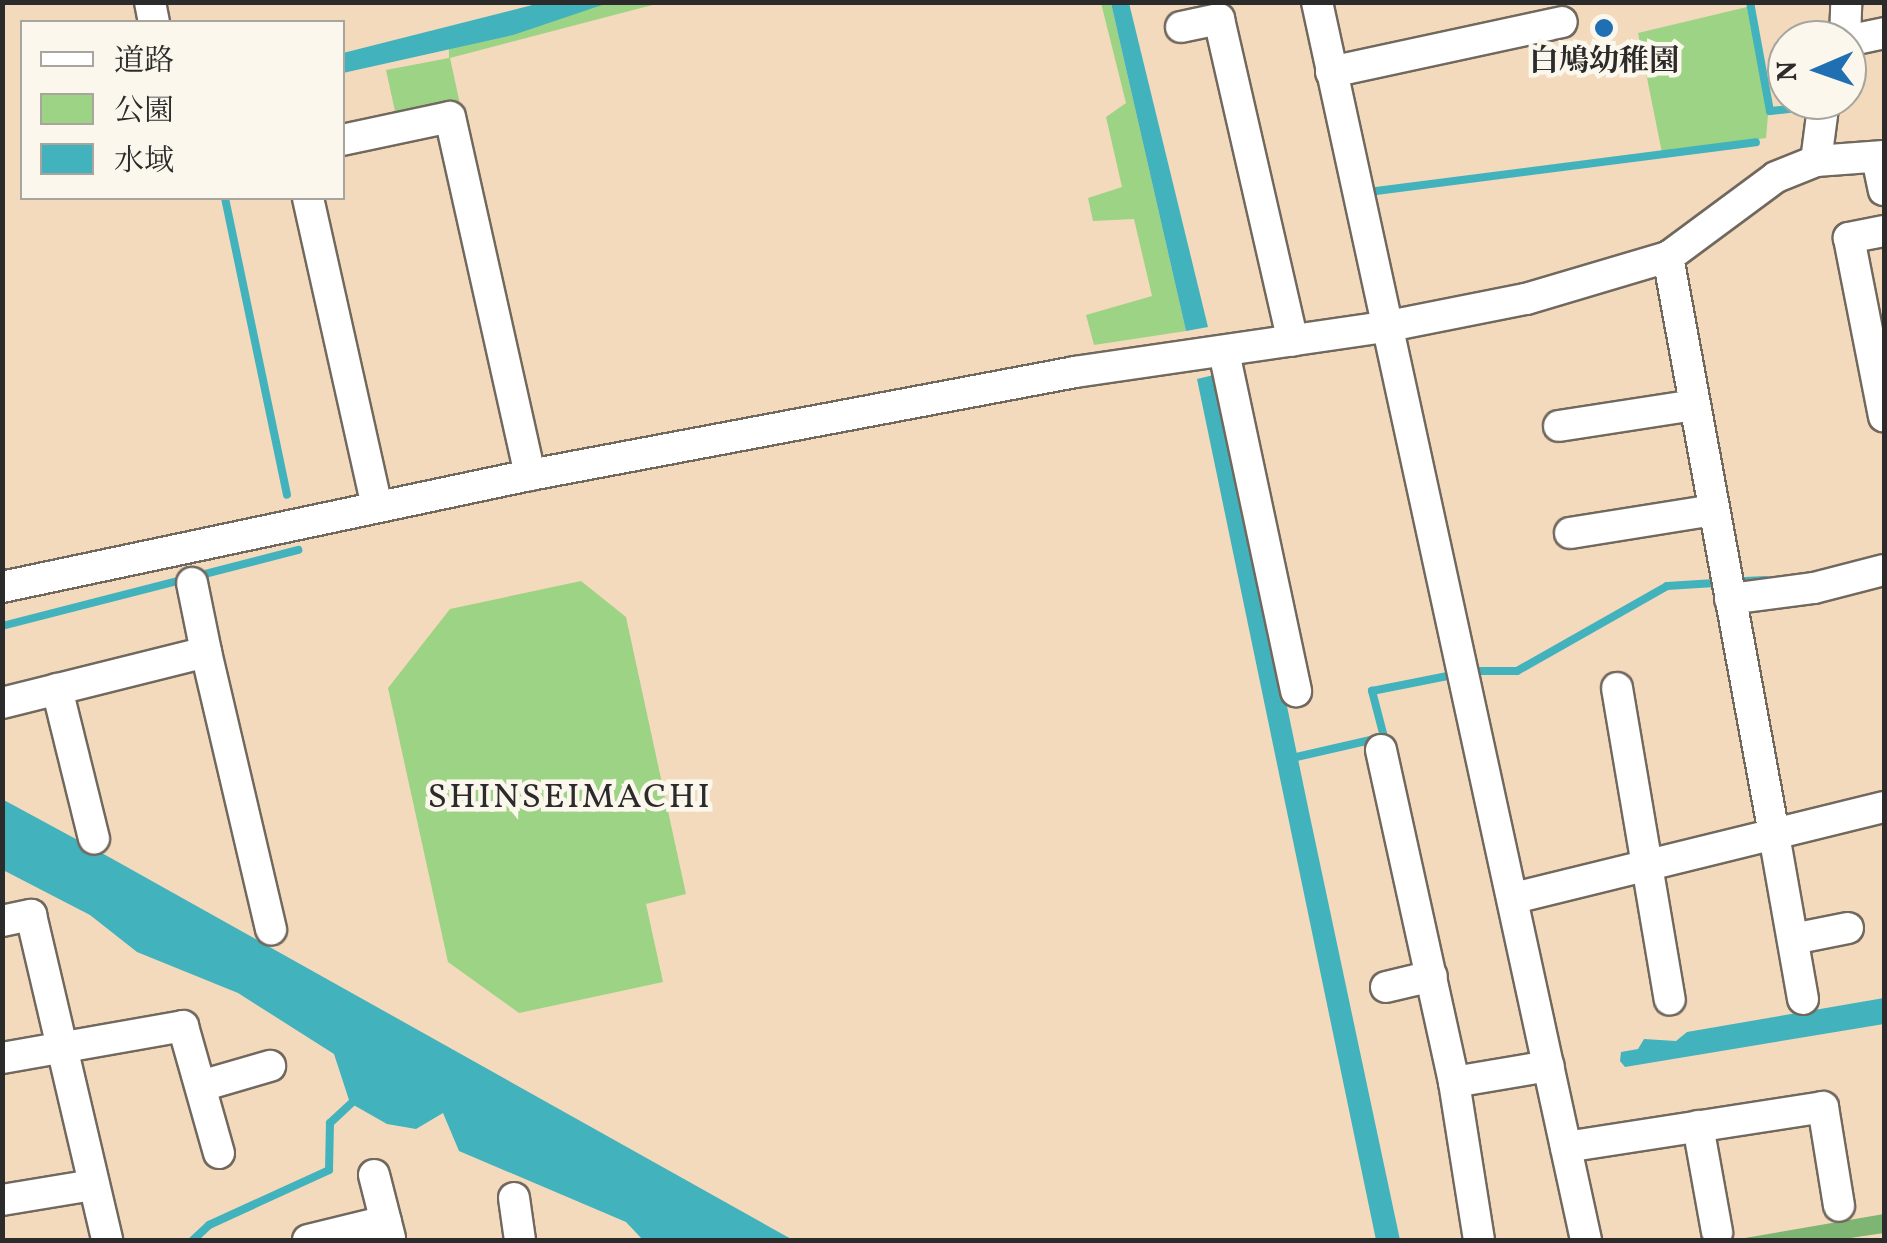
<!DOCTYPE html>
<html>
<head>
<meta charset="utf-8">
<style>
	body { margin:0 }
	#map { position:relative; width:1887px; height:1243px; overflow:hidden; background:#f4dabc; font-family:Vollkorn,"Noto Serif JP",serif }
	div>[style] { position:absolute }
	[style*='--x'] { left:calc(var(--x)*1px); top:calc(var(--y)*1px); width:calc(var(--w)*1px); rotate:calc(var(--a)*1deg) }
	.green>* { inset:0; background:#9dd384 }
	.forest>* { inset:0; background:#7eb572 }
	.water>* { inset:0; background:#42b2bd }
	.stream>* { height:8px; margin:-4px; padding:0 4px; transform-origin:4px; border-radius:4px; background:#42b2bd }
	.roads { filter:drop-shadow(2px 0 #71685e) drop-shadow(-2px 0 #71685e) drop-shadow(0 2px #71685e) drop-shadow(0 -2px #71685e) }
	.minor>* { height:30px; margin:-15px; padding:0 15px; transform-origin:15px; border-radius:15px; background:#fff }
	.dots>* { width:28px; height:28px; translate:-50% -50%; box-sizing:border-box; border:5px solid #fbf7ec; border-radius:50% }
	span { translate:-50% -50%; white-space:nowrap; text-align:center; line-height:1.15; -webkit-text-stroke:9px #fbf7ec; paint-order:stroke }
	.poi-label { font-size:30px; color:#2b2b2b; font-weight:700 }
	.quarter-label { font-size:35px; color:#2b2b2b; letter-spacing:2.5px }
	.frame { position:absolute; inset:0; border:5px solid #2b2b2b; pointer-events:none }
	.legend { position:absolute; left:20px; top:20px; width:325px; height:180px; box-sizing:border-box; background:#fbf7ec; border:2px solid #a8a59f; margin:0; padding:12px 18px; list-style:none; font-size:30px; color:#2b2b2b }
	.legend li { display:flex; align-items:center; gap:20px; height:50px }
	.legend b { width:50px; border:2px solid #a8a59f }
	.north { position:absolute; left:1767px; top:20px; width:100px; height:100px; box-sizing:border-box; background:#fbf7ec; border:2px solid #a8a59f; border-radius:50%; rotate:268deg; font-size:28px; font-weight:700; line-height:40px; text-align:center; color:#2b2b2b }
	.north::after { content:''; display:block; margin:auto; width:35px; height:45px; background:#1f6fb2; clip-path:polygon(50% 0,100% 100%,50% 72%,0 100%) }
</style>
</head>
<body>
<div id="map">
	<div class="green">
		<div style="clip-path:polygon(608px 3px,660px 3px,450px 58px,460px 104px,396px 116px,386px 70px,449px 58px,449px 49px)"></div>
		<div style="clip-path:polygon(1101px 3px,1111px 3px,1186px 331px,1094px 345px,1086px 315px,1152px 296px,1134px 219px,1093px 221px,1088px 198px,1122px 187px,1106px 117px,1126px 103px)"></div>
		<div style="clip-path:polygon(1747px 7px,1768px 115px,1766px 138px,1662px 153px,1638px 33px)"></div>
		<div style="clip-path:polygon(581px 581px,626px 617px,686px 894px,646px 904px,663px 982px,519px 1013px,448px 962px,388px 688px,450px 609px)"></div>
	</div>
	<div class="forest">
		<div style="clip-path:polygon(1884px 1214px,1884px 1233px,1837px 1240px,1733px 1240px)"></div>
	</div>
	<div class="water">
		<div style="clip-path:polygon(544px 2px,608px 3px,513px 35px,343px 73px,343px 53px)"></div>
		<div style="clip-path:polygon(1111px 3px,1129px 3px,1208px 327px,1186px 331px)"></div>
		<div style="clip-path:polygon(1218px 374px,1309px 812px,1400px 1240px,1376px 1240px,1197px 379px)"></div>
		<div style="clip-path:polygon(2px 799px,109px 857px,793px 1240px,643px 1240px,626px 1222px,459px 1151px,443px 1113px,416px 1129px,387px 1124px,350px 1103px,334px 1054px,238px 993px,137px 952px,90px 915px,3px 870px)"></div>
		<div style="clip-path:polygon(1884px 998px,1884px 1024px,1625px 1067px,1620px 1061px,1621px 1052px,1638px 1049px,1644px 1039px,1676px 1041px,1687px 1032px)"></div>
	</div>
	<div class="stream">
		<div style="--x:1750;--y:2;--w:111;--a:79.6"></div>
		<div style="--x:1770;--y:111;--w:30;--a:-6"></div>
		<div style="--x:1376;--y:191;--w:383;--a:-7.3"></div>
		<div style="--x:225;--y:198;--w:303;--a:78.2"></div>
		<div style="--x:1745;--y:581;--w:21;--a:-3"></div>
		<div style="--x:2;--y:626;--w:306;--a:-14.4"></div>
		<div style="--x:1476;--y:671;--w:41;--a:0"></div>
		<div style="--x:1517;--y:671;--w:172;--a:-29.5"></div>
		<div style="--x:1667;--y:586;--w:48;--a:-3.6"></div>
		<div style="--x:1292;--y:758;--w:94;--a:-12.9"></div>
		<div style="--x:1384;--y:737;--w:48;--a:-104.6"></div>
		<div style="--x:1372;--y:691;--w:77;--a:-11.2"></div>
		<div style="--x:193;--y:1240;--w:22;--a:-43"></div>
		<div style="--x:209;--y:1225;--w:132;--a:-24.6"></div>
		<div style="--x:329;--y:1170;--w:47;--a:-88.8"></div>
		<div style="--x:330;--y:1123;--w:34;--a:-43"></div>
	</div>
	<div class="roads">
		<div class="minor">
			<div style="--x:150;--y:2;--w:20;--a:79"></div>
			<div style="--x:1317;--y:2;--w:1267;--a:77.74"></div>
			<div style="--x:1181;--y:27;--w:39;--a:-12"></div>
			<div style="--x:1219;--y:19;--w:330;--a:77.1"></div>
			<div style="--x:1845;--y:40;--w:38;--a:-88"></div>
			<div style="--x:1847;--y:41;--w:38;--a:-12"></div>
			<div style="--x:1331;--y:72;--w:236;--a:-12.2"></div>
			<div style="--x:342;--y:140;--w:110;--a:-12"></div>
			<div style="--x:450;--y:117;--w:367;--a:77.4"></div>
			<div style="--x:1877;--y:158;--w:33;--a:78"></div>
			<div style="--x:1816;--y:161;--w:68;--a:-4.2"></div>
			<div style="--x:308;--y:198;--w:316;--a:77.4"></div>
			<div style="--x:1884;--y:231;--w:36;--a:169"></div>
			<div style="--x:1849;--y:238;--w:182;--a:78.9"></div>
			<div style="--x:1224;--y:352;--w:347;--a:78"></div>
			<div style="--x:1559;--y:426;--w:137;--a:-8.8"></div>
			<div style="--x:1570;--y:533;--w:145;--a:-9.1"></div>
			<div style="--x:192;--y:583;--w:70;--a:78.5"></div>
			<div style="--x:2;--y:587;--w:540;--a:-11.98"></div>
			<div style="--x:530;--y:475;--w:555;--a:-10.7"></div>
			<div style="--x:1075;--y:372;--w:312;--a:-8.3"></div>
			<div style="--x:1384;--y:327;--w:145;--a:-11.2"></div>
			<div style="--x:1526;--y:299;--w:148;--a:-16.5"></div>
			<div style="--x:1668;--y:257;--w:134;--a:-36.5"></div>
			<div style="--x:1776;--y:177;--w:43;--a:-21.8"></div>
			<div style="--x:1816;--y:161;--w:62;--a:-82.5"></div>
			<div style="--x:1730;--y:599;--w:85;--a:-7.5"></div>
			<div style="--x:1814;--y:588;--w:72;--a:-14.4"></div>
			<div style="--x:1617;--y:688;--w:316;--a:80.4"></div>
			<div style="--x:57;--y:689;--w:154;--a:76.1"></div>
			<div style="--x:2;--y:703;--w:210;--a:-14"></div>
			<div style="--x:206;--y:652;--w:285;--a:76.8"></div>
			<div style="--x:1381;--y:750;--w:340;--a:77.6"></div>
			<div style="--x:1514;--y:898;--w:268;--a:-13.8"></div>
			<div style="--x:1774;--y:834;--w:587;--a:-100.41"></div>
			<div style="--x:2;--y:921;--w:30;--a:-12"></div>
			<div style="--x:31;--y:915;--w:334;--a:76.8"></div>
			<div style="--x:1793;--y:939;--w:56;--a:-11.3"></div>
			<div style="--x:1386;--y:987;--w:47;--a:-13.4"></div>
			<div style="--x:1803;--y:999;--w:168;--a:-100"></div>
			<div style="--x:1774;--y:834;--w:113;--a:-13.8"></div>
			<div style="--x:2;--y:1058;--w:184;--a:-10"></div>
			<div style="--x:183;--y:1026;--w:132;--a:74.2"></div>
			<div style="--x:201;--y:1086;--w:72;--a:-16.2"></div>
			<div style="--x:1698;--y:1126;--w:108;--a:79.8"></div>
			<div style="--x:1566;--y:1147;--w:260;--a:-8.8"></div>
			<div style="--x:1823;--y:1107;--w:100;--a:80.8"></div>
			<div style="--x:374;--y:1175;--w:65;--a:75.7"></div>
			<div style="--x:514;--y:1198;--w:42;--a:81.9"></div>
			<div style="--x:2;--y:1200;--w:92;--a:-9.4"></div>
			<div style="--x:308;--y:1240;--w:80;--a:-13.7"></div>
			<div style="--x:1479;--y:1240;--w:160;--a:-99"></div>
			<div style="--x:1454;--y:1082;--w:96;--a:-9.6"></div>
		</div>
	</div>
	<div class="dots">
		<div style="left:1604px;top:28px;background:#1f6fb2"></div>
	</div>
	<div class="poi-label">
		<span style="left:1604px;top:62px">白鳩幼稚園</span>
	</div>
	<div class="quarter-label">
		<span style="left:570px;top:798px">SHINSEIMACHI</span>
	</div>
	<div class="frame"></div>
	<ul class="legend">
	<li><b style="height:12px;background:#fff"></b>道路</li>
	<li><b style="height:28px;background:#9dd384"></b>公園</li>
	<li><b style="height:28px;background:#42b2bd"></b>水域</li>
	</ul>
	<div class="north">N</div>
</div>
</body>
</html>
